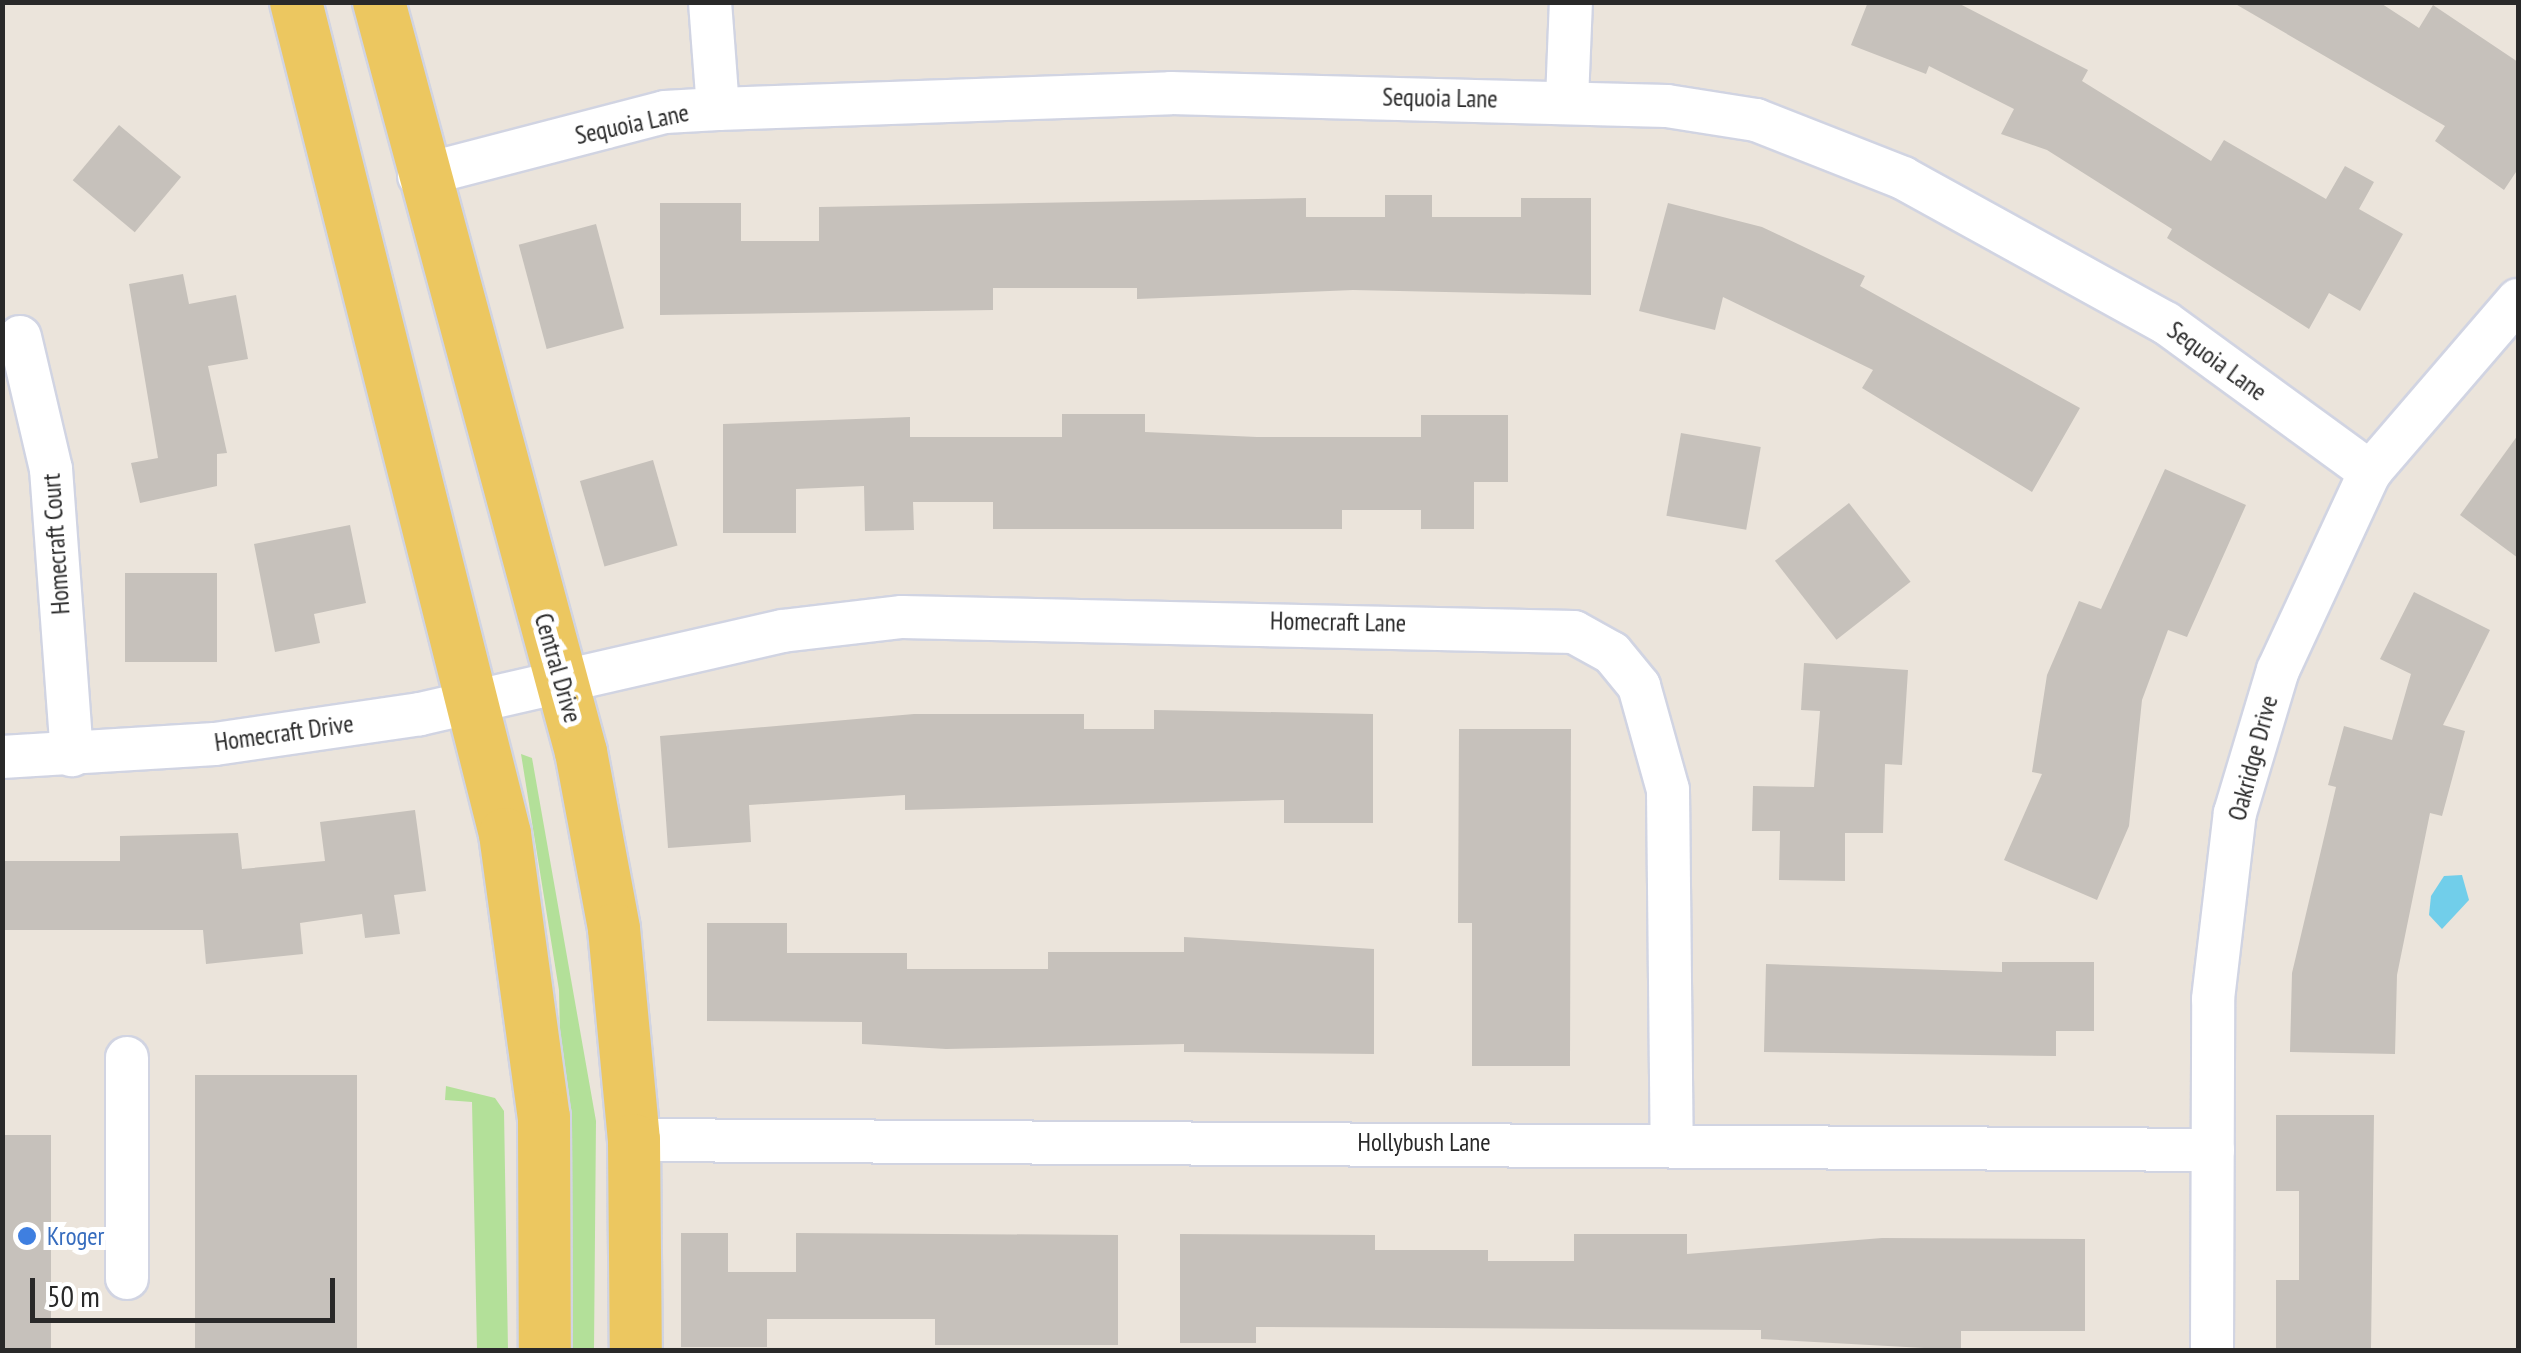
<!DOCTYPE html>
<html>
<head>
<meta charset="utf-8">
<style>
	body { margin:0 }
	#map { position:relative; width:2521px; height:1353px; overflow:hidden; background:#ebe4db; font-family:"PT Sans Narrow",sans-serif }
	div>[style] { position:absolute }
	[style*='--x'] { left:calc(var(--x)*1px); top:calc(var(--y)*1px); width:calc(var(--w)*1px); rotate:calc(var(--a)*1deg) }
	.green>* { inset:0; background:#b3e099 }
	.water>* { inset:0; background:#71ceea }
	.building>* { inset:0; background:#c6c1bb; transform-origin:0 0 }
	.roads { filter:drop-shadow(2px 0 #d1d4e2) drop-shadow(-2px 0 #d1d4e2) drop-shadow(0 2px #d1d4e2) drop-shadow(0 -2px #d1d4e2) }
	.minor>* { height:42px; margin:-21px; padding:0 21px; transform-origin:21px; border-radius:21px; background:#fff }
	.major>* { height:52px; margin:-26px; padding:0 26px; transform-origin:26px; border-radius:26px; background:#ecc760 }
	.dots>* { width:28px; height:28px; translate:-50% -50%; box-sizing:border-box; border:5px solid #fff; border-radius:50% }
	span { translate:-50% -50%; white-space:nowrap; text-align:center; line-height:1.15; -webkit-text-stroke:10px #fff; paint-order:stroke }
	.street-label { font-size:25px; color:#292929 }
	.shop-label { font-size:25px; color:#366cbe }
	.left { translate:0 -50%; text-align:left }
	.frame { position:absolute; inset:0; border:5px solid #292929; pointer-events:none }
	.scale { position:absolute; left:30px; top:1278px; width:305px; height:45px; box-sizing:border-box; border:5px solid #292929; border-top:0; padding-left:12px; font-size:30px; line-height:35px; white-space:nowrap; color:#292929; -webkit-text-stroke:8px #fff; paint-order:stroke }
</style>
</head>
<body>
<div id="map">
	<div class="green">
		<div style="clip-path:polygon(521px 754px,532px 758px,596px 1121px,594px 1350px,567px 1350px,559px 990px)"></div>
		<div style="clip-path:polygon(446px 1086px,495px 1098px,504px 1111px,508px 1350px,477px 1350px,472px 1102px,445px 1100px)"></div>
	</div>
	<div class="water">
		<div style="clip-path:polygon(2462px 875px,2469px 900px,2442px 929px,2429px 915px,2431px 896px,2444px 876px)"></div>
	</div>
	<div class="building">
		<div style="clip-path:polygon(1868px 2px,1956px 2px,2088px 70px,2082px 81px,2211px 161px,2224px 140px,2326px 199px,2345px 166px,2374px 182px,2359px 209px,2403px 234px,2360px 311px,2329px 293px,2309px 329px,2167px 238px,2172px 229px,2047px 150px,2001px 134px,2014px 109px,1929px 66px,1926px 74px,1851px 45px)"></div>
		<div style="clip-path:polygon(2232px 2px,2379px 2px,2419px 28px,2433px 5px,2518px 62px,2518px 169px,2504px 190px,2435px 141px,2445px 126px)"></div>
		<div style="left:119px;top:125px;width:81px;height:72px;rotate:40deg"></div>
		<div style="clip-path:polygon(1385px 195px,1432px 195px,1432px 217px,1521px 217px,1521px 198px,1591px 198px,1591px 295px,1353px 290px,1137px 299px,1137px 288px,993px 288px,993px 310px,660px 315px,660px 203px,741px 203px,741px 241px,819px 241px,819px 207px,1306px 198px,1306px 217px,1385px 217px)"></div>
		<div style="clip-path:polygon(1668px 203px,1762px 227px,1865px 276px,1860px 286px,2080px 408px,2032px 492px,1862px 388px,1873px 370px,1723px 297px,1715px 330px,1639px 311px)"></div>
		<div style="left:596px;top:224px;width:108px;height:80px;rotate:75deg"></div>
		<div style="clip-path:polygon(183px 274px,189px 304px,236px 295px,248px 359px,208px 366px,227px 453px,217px 454px,217px 486px,140px 503px,131px 463px,158px 458px,129px 284px)"></div>
		<div style="clip-path:polygon(1062px 414px,1145px 414px,1145px 432px,1257px 437px,1421px 437px,1421px 415px,1508px 415px,1508px 482px,1474px 482px,1474px 529px,1421px 529px,1421px 510px,1342px 510px,1342px 529px,993px 529px,993px 502px,913px 502px,914px 530px,865px 531px,864px 486px,796px 489px,796px 533px,723px 533px,723px 424px,910px 417px,910px 437px,1062px 437px)"></div>
		<div style="left:1681px;top:433px;width:81px;height:84px;rotate:10deg"></div>
		<div style="clip-path:polygon(2518px 435px,2518px 558px,2460px 515px)"></div>
		<div style="left:653px;top:460px;width:89px;height:76px;rotate:74deg"></div>
		<div style="clip-path:polygon(2165px 469px,2246px 505px,2187px 637px,2168px 630px,2142px 700px,2129px 826px,2097px 900px,2004px 860px,2042px 774px,2032px 772px,2047px 675px,2079px 601px,2101px 609px)"></div>
		<div style="left:1849px;top:503px;width:100px;height:94px;rotate:52deg"></div>
		<div style="clip-path:polygon(350px 525px,366px 603px,314px 614px,320px 643px,275px 652px,254px 544px)"></div>
		<div style="left:125px;top:573px;width:92px;height:89px"></div>
		<div style="clip-path:polygon(2414px 592px,2490px 630px,2443px 725px,2465px 731px,2442px 816px,2430px 813px,2397px 975px,2395px 1054px,2290px 1052px,2292px 973px,2336px 787px,2328px 785px,2344px 726px,2392px 740px,2411px 674px,2380px 659px)"></div>
		<div style="clip-path:polygon(1804px 663px,1908px 670px,1902px 765px,1885px 764px,1883px 833px,1845px 833px,1845px 881px,1779px 880px,1780px 831px,1752px 831px,1753px 786px,1814px 787px,1820px 711px,1801px 710px)"></div>
		<div style="clip-path:polygon(1154px 710px,1373px 714px,1373px 823px,1284px 823px,1284px 800px,905px 810px,905px 795px,749px 805px,751px 842px,668px 848px,660px 736px,914px 714px,1084px 714px,1084px 729px,1154px 729px)"></div>
		<div style="clip-path:polygon(1459px 729px,1571px 729px,1570px 1066px,1472px 1066px,1472px 923px,1458px 923px)"></div>
		<div style="clip-path:polygon(415px 810px,426px 891px,394px 895px,400px 934px,365px 938px,362px 914px,300px 923px,303px 954px,206px 964px,203px 930px,2px 930px,2px 861px,120px 861px,120px 836px,238px 833px,242px 869px,325px 861px,320px 822px)"></div>
		<div style="clip-path:polygon(707px 923px,787px 923px,787px 953px,907px 953px,907px 969px,1048px 969px,1048px 952px,1184px 952px,1184px 937px,1374px 949px,1374px 1054px,1184px 1052px,1184px 1044px,946px 1049px,862px 1044px,862px 1022px,707px 1021px)"></div>
		<div style="clip-path:polygon(2002px 962px,2094px 962px,2094px 1031px,2056px 1031px,2056px 1056px,1764px 1052px,1766px 964px,2002px 972px)"></div>
		<div style="left:195px;top:1075px;width:162px;height:275px"></div>
		<div style="clip-path:polygon(2276px 1115px,2374px 1115px,2371px 1350px,2276px 1350px,2276px 1280px,2299px 1280px,2299px 1191px,2276px 1191px)"></div>
		<div style="left:2px;top:1135px;width:49px;height:215px"></div>
		<div style="clip-path:polygon(681px 1233px,728px 1233px,728px 1272px,796px 1272px,796px 1233px,1118px 1235px,1118px 1345px,935px 1345px,935px 1319px,767px 1319px,767px 1347px,681px 1347px)"></div>
		<div style="clip-path:polygon(1180px 1234px,1375px 1235px,1375px 1250px,1488px 1250px,1488px 1261px,1574px 1261px,1574px 1234px,1687px 1234px,1687px 1254px,1882px 1238px,2085px 1239px,2085px 1331px,1961px 1331px,1961px 1350px,1761px 1339px,1761px 1330px,1256px 1327px,1256px 1343px,1180px 1343px)"></div>
	</div>
	<div class="roads">
		<div class="minor">
			<div style="--x:710;--y:2;--w:107;--a:85.7"></div>
			<div style="--x:1567;--y:100;--w:98;--a:-87.7"></div>
			<div style="--x:419;--y:176;--w:254;--a:-14.6"></div>
			<div style="--x:665;--y:112;--w:53;--a:-3.2"></div>
			<div style="--x:718;--y:109;--w:453;--a:-2"></div>
			<div style="--x:1171;--y:93;--w:496;--a:1.5"></div>
			<div style="--x:1667;--y:106;--w:90;--a:8.9"></div>
			<div style="--x:1756;--y:120;--w:158;--a:21.5"></div>
			<div style="--x:1903;--y:178;--w:300;--a:28.9"></div>
			<div style="--x:2166;--y:323;--w:253;--a:36.1"></div>
			<div style="--x:20;--y:337;--w:136;--a:76.8"></div>
			<div style="--x:51;--y:469;--w:287;--a:85.8"></div>
			<div style="--x:2;--y:757;--w:213;--a:-3.5"></div>
			<div style="--x:215;--y:744;--w:207;--a:-8.3"></div>
			<div style="--x:420;--y:714;--w:371;--a:-12.9"></div>
			<div style="--x:782;--y:631;--w:121;--a:-6.7"></div>
			<div style="--x:902;--y:617;--w:672;--a:1.28"></div>
			<div style="--x:1574;--y:632;--w:43;--a:28.9"></div>
			<div style="--x:1612;--y:653;--w:43;--a:50.7"></div>
			<div style="--x:1639;--y:686;--w:108;--a:74.4"></div>
			<div style="--x:1668;--y:790;--w:353;--a:89.4"></div>
			<div style="--x:127;--y:1058;--w:220;--a:90"></div>
			<div style="--x:634;--y:1140;--w:1579;--a:0.36"></div>
			<div style="--x:2212;--y:1350;--w:351;--a:-89.8"></div>
			<div style="--x:2213;--y:999;--w:187;--a:-83.3"></div>
			<div style="--x:2235;--y:813;--w:149;--a:-73.3"></div>
			<div style="--x:2278;--y:670;--w:218;--a:-65.1"></div>
			<div style="--x:2370;--y:472;--w:227;--a:-49.3"></div>
		</div>
		<div class="major">
			<div style="--x:296;--y:2;--w:858;--a:75.9"></div>
			<div style="--x:505;--y:834;--w:286;--a:82.2"></div>
			<div style="--x:544;--y:1117;--w:233;--a:89.8"></div>
			<div style="--x:379;--y:2;--w:777;--a:74.93"></div>
			<div style="--x:581;--y:752;--w:180;--a:79.4"></div>
			<div style="--x:614;--y:929;--w:212;--a:84.6"></div>
			<div style="--x:634;--y:1140;--w:210;--a:89.5"></div>
		</div>
	</div>
	<div class="dots">
		<div style="left:27px;top:1236px;background:#3f7fe0"></div>
	</div>
	<div class="street-label">
		<span style="left:1440px;top:98px;rotate:1deg">Sequoia Lane</span>
		<span style="left:632px;top:124px;rotate:-12deg">Sequoia Lane</span>
		<span style="left:2217px;top:361px;rotate:36deg">Sequoia Lane</span>
		<span style="left:56px;top:544px;rotate:-94deg">Homecraft Court</span>
		<span style="left:1338px;top:622px;rotate:1deg">Homecraft Lane</span>
		<span style="left:558px;top:668px;rotate:74deg">Central Drive</span>
		<span style="left:284px;top:733px;rotate:-8deg">Homecraft Drive</span>
		<span style="left:2253px;top:758px;rotate:-75deg">Oakridge Drive</span>
		<span style="left:1424px;top:1142px">Hollybush Lane</span>
	</div>
	<div class="shop-label">
		<span class="left" style="left:47px;top:1236px">Kroger</span>
	</div>
	<div class="frame"></div>
	<div class="scale">50 m</div>
</div>
</body>
</html>
